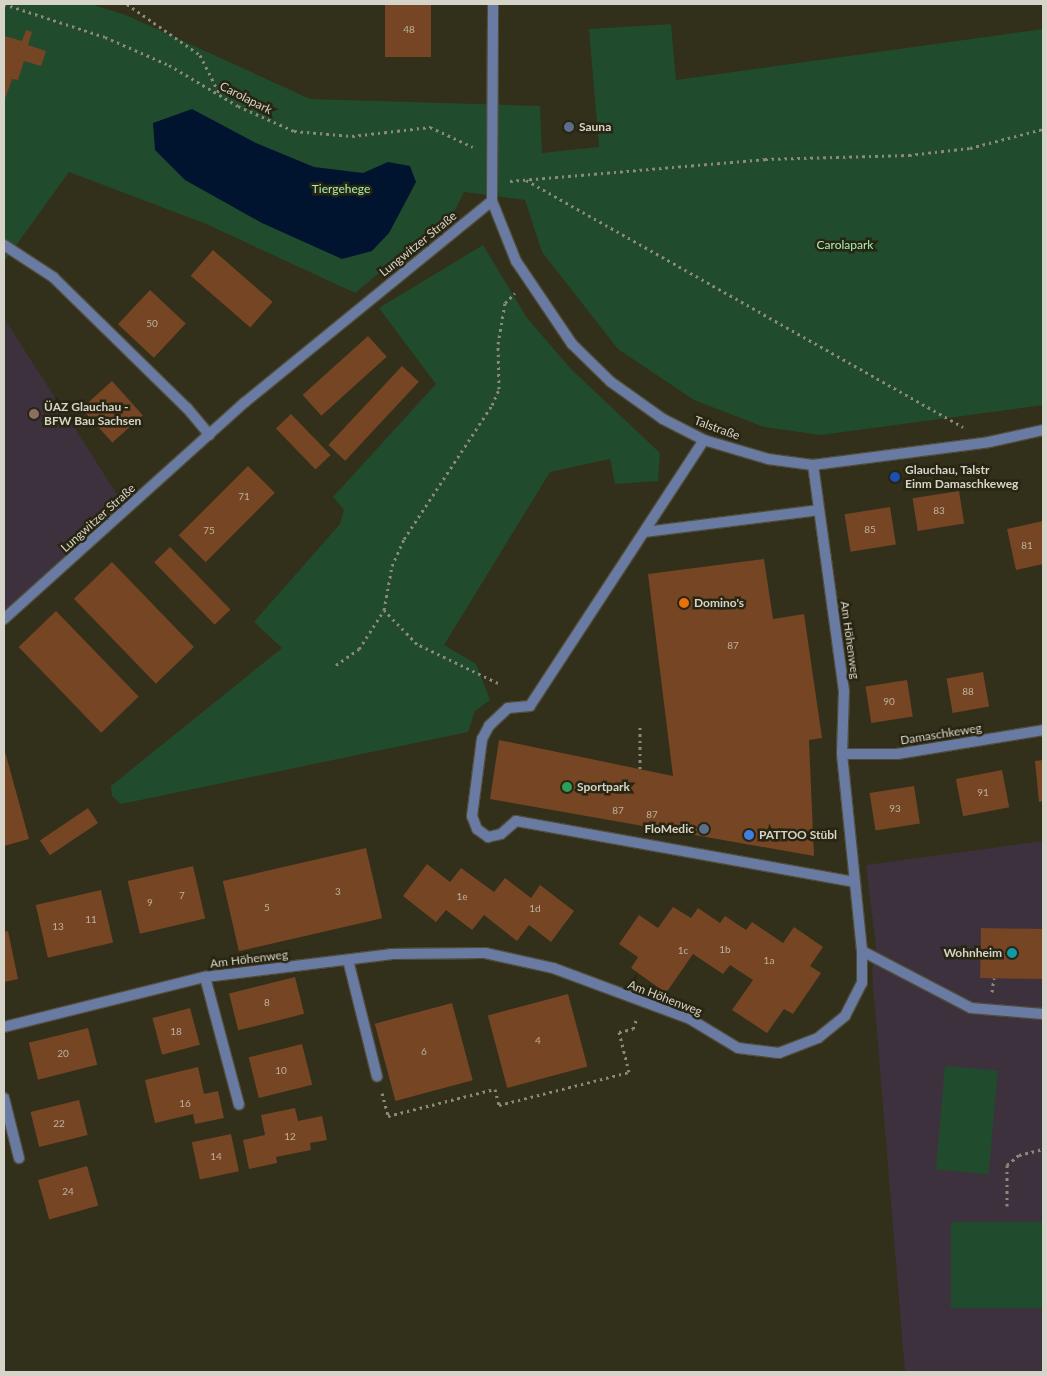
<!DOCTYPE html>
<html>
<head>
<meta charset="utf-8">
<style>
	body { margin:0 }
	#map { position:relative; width:1047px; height:1376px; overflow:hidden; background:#322f1b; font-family:Lato,sans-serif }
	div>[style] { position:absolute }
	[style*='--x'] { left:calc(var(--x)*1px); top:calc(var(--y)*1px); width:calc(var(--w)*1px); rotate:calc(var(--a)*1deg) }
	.education>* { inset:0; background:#3e313e }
	.green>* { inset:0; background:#214b2d; transform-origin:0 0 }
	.water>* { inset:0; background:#001430 }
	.building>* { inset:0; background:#764523; transform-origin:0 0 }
	.path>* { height:3px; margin-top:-1.5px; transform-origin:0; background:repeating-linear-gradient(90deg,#8c897a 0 2.5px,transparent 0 6.5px) }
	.roads { filter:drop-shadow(1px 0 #504d3a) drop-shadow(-1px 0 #504d3a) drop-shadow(0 1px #504d3a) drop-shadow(0 -1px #504d3a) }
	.service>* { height:10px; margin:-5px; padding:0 5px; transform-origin:5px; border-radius:5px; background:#6a7ba3 }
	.minor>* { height:10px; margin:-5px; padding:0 5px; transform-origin:5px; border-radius:5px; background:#6a7ba3 }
	.tertiary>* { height:10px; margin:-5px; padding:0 5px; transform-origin:5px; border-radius:5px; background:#6a7ba3 }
	.dots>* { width:14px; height:14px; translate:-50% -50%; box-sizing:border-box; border:2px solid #282512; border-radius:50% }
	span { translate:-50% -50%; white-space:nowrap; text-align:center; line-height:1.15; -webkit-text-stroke:5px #282512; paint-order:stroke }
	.number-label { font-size:10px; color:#beb09f }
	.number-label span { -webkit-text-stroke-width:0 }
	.street-label { font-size:12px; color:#d6d4c8 }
	.poi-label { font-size:12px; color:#d6d4c8; font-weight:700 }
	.left { translate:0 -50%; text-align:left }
	.right { translate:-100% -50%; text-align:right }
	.park-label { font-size:12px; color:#a3f0b4 }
	.frame { position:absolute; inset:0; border:5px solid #d6d4c8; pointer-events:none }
</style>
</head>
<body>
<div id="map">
	<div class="education">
		<div style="clip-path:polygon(4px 318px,127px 510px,4px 619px)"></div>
		<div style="clip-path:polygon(1043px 841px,1043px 1372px,905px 1372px,872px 972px,876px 946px,866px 865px)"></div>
	</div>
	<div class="green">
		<div style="clip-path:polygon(4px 4px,90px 4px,126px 15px,310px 99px,540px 106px,542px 153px,599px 147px,589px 29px,671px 24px,676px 80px,1043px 29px,1043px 405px,821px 435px,764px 427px,694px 400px,618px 349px,542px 252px,525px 200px,464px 192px,455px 210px,355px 293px,204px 223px,69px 172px,4px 262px)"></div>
		<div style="clip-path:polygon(483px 245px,527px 318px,571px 369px,660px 453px,658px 481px,615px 484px,610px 459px,550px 472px,444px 645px,476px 664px,490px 700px,475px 711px,468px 732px,121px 804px,112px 796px,111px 786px,282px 648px,254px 622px,340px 524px,344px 510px,333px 497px,436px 384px,379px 308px)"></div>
		<div style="left:945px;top:1066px;width:53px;height:104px;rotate:5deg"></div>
		<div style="left:951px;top:1222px;width:92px;height:86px"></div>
	</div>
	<div class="water">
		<div style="clip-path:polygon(192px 109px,256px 143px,314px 167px,363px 173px,388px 162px,410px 166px,416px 182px,389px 233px,372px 251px,342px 259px,262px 223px,185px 180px,155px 150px,153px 123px)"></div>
	</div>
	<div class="building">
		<div style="left:385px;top:4px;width:46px;height:53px"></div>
		<div style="clip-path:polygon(26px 30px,32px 32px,28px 45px,46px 51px,41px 66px,24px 61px,18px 80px,12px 79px,4px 102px,4px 36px,22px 41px)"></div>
		<div style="left:213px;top:250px;width:79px;height:34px;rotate:41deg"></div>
		<div style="left:150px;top:290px;width:49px;height:47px;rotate:43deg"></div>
		<div style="left:368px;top:336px;width:28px;height:88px;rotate:48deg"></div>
		<div style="left:402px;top:366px;width:23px;height:108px;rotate:43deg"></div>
		<div style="left:112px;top:381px;width:46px;height:41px;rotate:48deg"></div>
		<div style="left:291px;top:414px;width:57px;height:21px;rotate:46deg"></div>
		<div style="left:248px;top:466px;width:38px;height:98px;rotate:45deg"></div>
		<div style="left:959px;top:491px;width:33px;height:47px;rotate:81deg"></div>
		<div style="left:890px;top:507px;width:38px;height:46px;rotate:81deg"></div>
		<div style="clip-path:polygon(1043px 521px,1043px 564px,1016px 570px,1007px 529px)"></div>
		<div style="left:170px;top:547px;width:87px;height:22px;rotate:46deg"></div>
		<div style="clip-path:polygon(764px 559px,773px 619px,804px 614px,822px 738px,809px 740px,814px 856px,490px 799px,499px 740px,673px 776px,648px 574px)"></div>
		<div style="left:112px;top:562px;width:118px;height:53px;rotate:46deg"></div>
		<div style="left:56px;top:611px;width:119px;height:52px;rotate:46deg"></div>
		<div style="left:983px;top:672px;width:35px;height:37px;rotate:80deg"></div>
		<div style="left:907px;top:680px;width:37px;height:42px;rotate:81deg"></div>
		<div style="clip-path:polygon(4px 748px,29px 839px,4px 846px)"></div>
		<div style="clip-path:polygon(1043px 760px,1043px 801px,1039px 802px,1035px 761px)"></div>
		<div style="left:1002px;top:770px;width:38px;height:47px;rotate:79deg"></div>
		<div style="left:914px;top:786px;width:38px;height:45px;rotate:81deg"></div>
		<div style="left:88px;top:808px;width:18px;height:58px;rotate:56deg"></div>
		<div style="left:366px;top:848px;width:72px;height:147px;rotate:77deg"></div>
		<div style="clip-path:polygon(427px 864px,450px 882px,461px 868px,494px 892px,505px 878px,531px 898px,540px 885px,574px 911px,551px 942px,529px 925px,517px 941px,484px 915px,472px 930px,446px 910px,436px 922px,403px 896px)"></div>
		<div style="left:193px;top:866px;width:54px;height:67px;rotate:77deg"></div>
		<div style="left:101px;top:890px;width:54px;height:67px;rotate:77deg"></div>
		<div style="clip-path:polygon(673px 907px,691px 918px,698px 908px,720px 923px,725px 916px,746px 930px,752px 922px,783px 943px,794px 927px,823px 947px,810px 966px,821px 973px,793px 1014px,784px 1009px,767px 1033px,732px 1010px,753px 980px,730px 965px,723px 974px,693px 954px,666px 993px,631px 968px,638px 957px,619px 944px,639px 915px,658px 928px)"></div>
		<div style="left:981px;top:928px;width:62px;height:50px;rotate:1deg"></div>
		<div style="clip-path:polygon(8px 931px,18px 979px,4px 982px,4px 932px)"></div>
		<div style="left:295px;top:977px;width:38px;height:68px;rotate:76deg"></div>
		<div style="left:568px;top:994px;width:75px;height:83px;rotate:75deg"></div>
		<div style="left:452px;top:1003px;width:80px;height:80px;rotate:75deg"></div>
		<div style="left:190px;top:1008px;width:38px;height:39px;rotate:75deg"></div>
		<div style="left:88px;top:1028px;width:38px;height:61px;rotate:76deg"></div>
		<div style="left:302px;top:1044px;width:42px;height:55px;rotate:76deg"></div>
		<div style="clip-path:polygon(198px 1067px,204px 1094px,218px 1091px,224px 1118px,195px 1124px,193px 1114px,155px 1123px,145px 1080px)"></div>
		<div style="left:79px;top:1100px;width:36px;height:50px;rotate:76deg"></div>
		<div style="clip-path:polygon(295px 1108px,298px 1121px,322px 1116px,327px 1140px,310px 1143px,311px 1150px,276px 1157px,277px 1163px,249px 1169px,243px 1140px,265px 1135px,261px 1115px)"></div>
		<div style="left:231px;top:1134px;width:38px;height:40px;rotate:78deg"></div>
		<div style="left:87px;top:1166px;width:41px;height:51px;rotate:74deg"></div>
	</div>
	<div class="path">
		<div style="--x:4;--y:4;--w:106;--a:18.1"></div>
		<div style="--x:105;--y:37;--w:70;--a:23.6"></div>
		<div style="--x:169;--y:65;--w:80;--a:30.7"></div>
		<div style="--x:238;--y:106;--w:61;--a:24.1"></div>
		<div style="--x:294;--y:131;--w:58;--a:4.9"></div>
		<div style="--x:352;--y:136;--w:79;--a:-6.6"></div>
		<div style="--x:430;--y:127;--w:47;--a:24.9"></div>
		<div style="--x:127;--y:4;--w:89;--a:34.9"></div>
		<div style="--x:200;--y:55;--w:42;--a:63.4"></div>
		<div style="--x:526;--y:180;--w:502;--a:29.48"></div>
		<div style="--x:510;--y:181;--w:256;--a:-4.9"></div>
		<div style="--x:765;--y:159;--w:144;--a:-1.6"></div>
		<div style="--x:909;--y:155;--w:61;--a:-6.5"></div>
		<div style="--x:970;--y:148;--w:75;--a:-14.6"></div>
		<div style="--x:336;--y:665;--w:28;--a:-35"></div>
		<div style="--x:359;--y:649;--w:46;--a:-57.3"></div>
		<div style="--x:498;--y:683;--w:90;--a:-154.3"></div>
		<div style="--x:417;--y:644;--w:47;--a:-134.1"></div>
		<div style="--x:384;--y:610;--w:45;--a:-79.7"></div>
		<div style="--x:392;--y:566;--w:30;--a:-66"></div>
		<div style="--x:404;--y:539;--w:160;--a:-56.7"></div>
		<div style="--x:492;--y:405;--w:17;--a:-66"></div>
		<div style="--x:499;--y:389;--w:45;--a:-91.3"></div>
		<div style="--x:498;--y:344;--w:42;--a:-80.3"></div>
		<div style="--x:505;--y:303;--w:14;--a:-45"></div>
		<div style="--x:640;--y:769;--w:43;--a:-90"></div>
		<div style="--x:992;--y:992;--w:14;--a:-82"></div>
		<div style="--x:382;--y:1093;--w:24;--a:75"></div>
		<div style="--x:388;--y:1116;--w:110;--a:-14.2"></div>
		<div style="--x:495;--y:1089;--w:16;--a:76"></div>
		<div style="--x:499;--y:1105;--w:134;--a:-14.2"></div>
		<div style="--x:629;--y:1072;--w:41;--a:-104"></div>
		<div style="--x:619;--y:1032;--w:14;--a:-12"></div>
		<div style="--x:633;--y:1029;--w:12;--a:-70"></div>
		<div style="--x:1007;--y:1206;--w:41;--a:-90"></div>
		<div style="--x:1007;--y:1165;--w:16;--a:-40"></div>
		<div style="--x:1019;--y:1155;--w:25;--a:-14"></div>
	</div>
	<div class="roads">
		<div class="service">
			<div style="--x:4;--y:245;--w:59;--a:33.1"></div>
			<div style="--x:53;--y:277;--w:187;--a:44.4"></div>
			<div style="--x:187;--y:408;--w:35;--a:50"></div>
			<div style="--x:704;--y:440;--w:318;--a:123.2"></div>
			<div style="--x:530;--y:706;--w:22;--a:175"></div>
			<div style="--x:508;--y:708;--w:26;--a:137"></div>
			<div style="--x:489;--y:726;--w:15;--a:118"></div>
			<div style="--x:482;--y:739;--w:78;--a:97.4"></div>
			<div style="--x:472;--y:816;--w:14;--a:69"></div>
			<div style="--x:477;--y:829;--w:14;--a:36"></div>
			<div style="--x:488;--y:837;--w:13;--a:-13"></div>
			<div style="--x:501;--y:834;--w:20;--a:-41"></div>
			<div style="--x:516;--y:821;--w:344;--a:10.2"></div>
			<div style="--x:645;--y:532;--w:175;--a:-7.2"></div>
			<div style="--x:862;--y:951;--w:123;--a:27.6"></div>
			<div style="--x:971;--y:1008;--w:72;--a:4.8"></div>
			<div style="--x:348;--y:960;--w:120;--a:76"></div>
			<div style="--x:205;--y:977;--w:132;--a:75.1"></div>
			<div style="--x:4;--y:1098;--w:62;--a:76"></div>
		</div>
		<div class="minor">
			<div style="--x:492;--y:201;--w:65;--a:68.2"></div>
			<div style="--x:516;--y:261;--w:100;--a:56"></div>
			<div style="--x:572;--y:344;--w:54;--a:44.3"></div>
			<div style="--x:611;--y:382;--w:64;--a:35.4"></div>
			<div style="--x:663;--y:419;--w:46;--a:27.1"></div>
			<div style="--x:704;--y:440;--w:67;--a:16.5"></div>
			<div style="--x:768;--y:459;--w:45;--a:7.6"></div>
			<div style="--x:813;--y:465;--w:177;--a:-7.4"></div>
			<div style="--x:989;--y:442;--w:55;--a:-12.5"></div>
			<div style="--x:842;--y:754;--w:55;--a:0"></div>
			<div style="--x:897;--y:754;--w:148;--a:-9.3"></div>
			<div style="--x:4;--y:1027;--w:207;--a:-14"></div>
			<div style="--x:205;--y:977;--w:187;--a:-7"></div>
			<div style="--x:391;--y:954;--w:94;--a:-0.6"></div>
			<div style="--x:485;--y:953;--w:70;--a:12.4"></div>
			<div style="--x:553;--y:968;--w:146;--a:20.4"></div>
			<div style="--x:690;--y:1019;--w:56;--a:31.1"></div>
			<div style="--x:738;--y:1048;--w:41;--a:7"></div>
			<div style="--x:779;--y:1053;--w:42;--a:-21"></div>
			<div style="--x:818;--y:1038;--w:35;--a:-39"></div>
			<div style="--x:845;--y:1016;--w:37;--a:-63"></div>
			<div style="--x:862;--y:983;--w:32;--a:-90"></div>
			<div style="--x:862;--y:951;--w:198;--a:-95.8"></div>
			<div style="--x:842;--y:754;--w:63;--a:-88.2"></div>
			<div style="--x:844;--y:691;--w:228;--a:-97.8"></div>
		</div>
		<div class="tertiary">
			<div style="--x:4;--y:619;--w:323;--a:-42"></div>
			<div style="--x:244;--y:403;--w:320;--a:-39.2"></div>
			<div style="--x:492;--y:201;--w:197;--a:-89.7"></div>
		</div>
	</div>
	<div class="dots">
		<div style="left:569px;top:127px;background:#5c6f8a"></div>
		<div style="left:34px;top:414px;background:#8d6e63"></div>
		<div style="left:895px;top:477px;background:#1a4fb4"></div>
		<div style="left:684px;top:603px;background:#e8710a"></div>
		<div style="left:567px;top:787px;background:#2e9e5b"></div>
		<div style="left:704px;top:829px;background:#5c6f8a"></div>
		<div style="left:749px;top:835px;background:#3f7fe0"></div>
		<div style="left:1012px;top:953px;background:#0f9aa8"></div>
	</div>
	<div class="number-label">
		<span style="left:409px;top:30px">48</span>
		<span style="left:152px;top:324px">50</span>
		<span style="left:244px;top:497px">71</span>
		<span style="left:939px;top:511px">83</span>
		<span style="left:870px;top:530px">85</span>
		<span style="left:209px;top:531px">75</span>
		<span style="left:1027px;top:546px">81</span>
		<span style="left:733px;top:646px">87</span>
		<span style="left:968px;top:692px">88</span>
		<span style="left:889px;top:702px">90</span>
		<span style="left:983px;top:793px">91</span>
		<span style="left:895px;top:809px">93</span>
		<span style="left:618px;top:811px">87</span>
		<span style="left:652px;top:815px">87</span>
		<span style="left:338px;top:892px">3</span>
		<span style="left:182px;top:896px">7</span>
		<span style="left:462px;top:897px">1e</span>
		<span style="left:150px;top:903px">9</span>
		<span style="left:267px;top:908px">5</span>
		<span style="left:535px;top:909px">1d</span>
		<span style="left:91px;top:920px">11</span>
		<span style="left:58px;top:927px">13</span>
		<span style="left:725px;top:950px">1b</span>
		<span style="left:683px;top:951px">1c</span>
		<span style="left:769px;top:961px">1a</span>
		<span style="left:267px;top:1003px">8</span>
		<span style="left:176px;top:1032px">18</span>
		<span style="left:538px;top:1041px">4</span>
		<span style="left:424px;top:1052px">6</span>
		<span style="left:63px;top:1054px">20</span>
		<span style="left:281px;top:1071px">10</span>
		<span style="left:185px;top:1104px">16</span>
		<span style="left:59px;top:1124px">22</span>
		<span style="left:290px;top:1137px">12</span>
		<span style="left:216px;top:1157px">14</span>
		<span style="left:68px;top:1192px">24</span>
	</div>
	<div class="street-label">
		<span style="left:246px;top:98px;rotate:27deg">Carolapark</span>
		<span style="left:418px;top:244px;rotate:-39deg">Lungwitzer Straße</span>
		<span style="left:717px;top:428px;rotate:20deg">Talstraße</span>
		<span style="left:98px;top:518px;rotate:-42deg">Lungwitzer Straße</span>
		<span style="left:850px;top:640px;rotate:82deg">Am Höhenweg</span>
		<span style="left:941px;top:734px;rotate:-9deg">Damaschkeweg</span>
		<span style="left:249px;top:959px;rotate:-7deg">Am Höhenweg</span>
		<span style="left:665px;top:998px;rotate:21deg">Am Höhenweg</span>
	</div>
	<div class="poi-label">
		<span class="left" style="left:579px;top:127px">Sauna</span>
		<span class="left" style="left:44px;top:414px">ÜAZ Glauchau -<br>BFW Bau Sachsen</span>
		<span class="left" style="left:905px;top:477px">Glauchau, Talstr<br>Einm Damaschkeweg</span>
		<span class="left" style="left:694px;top:603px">Domino's</span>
		<span class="left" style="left:577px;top:787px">Sportpark</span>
		<span class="right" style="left:694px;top:829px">FloMedic</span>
		<span class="left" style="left:759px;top:835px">PATTOO Stübl</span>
		<span class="right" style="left:1002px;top:953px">Wohnheim</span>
	</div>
	<div class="park-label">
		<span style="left:341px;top:189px">Tiergehege</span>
		<span style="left:845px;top:245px">Carolapark</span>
	</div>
	<div class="frame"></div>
</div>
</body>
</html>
